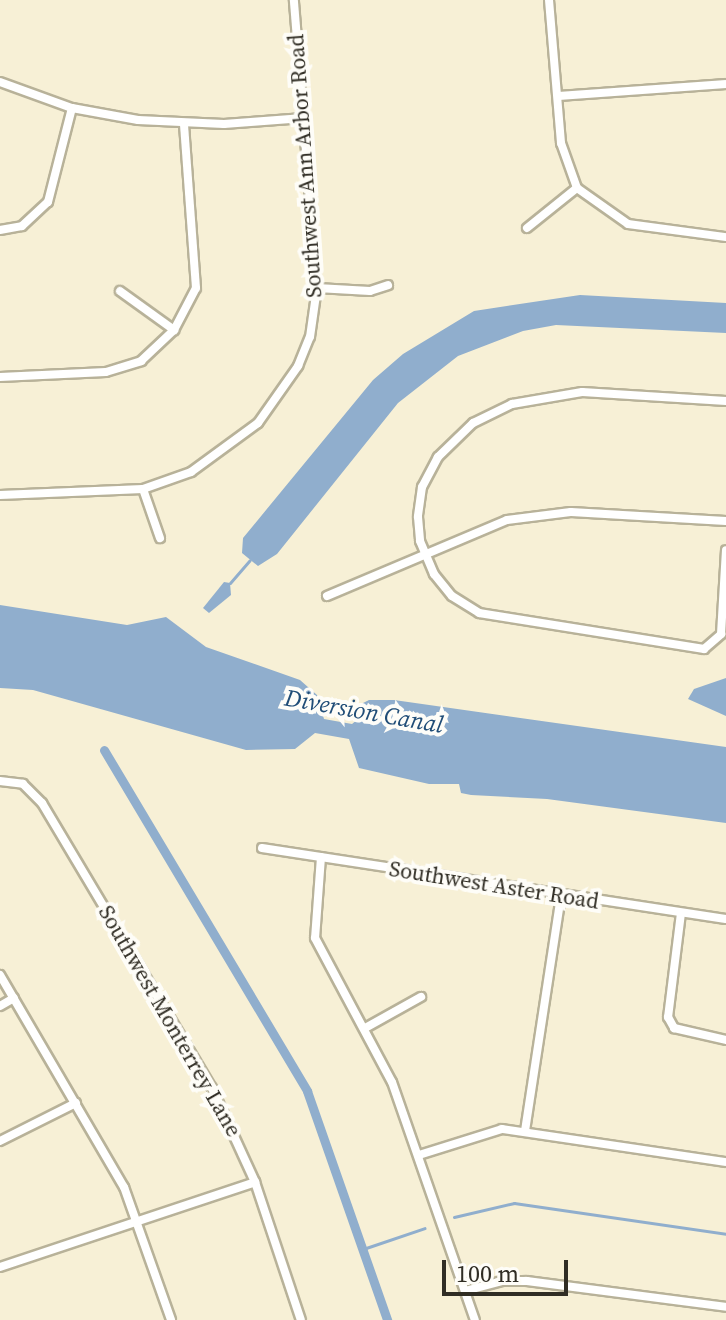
<!DOCTYPE html>
<html>
<head>
<meta charset="utf-8">
<style>
	body { margin:0 }
	#map { position:relative; width:726px; height:1320px; overflow:hidden; background:#f7f0d6; font-family:"Source Serif 4",serif }
	div>[style] { position:absolute }
	[style*='--x'] { left:calc(var(--x)*1px); top:calc(var(--y)*1px); width:calc(var(--w)*1px); rotate:calc(var(--a)*1deg) }
	.water>* { inset:0; background:#90aecd }
	.stream>* { height:3px; margin:-1.5px; padding:0 1.5px; transform-origin:1.5px; border-radius:1.5px; background:#90aecd }
	.canal>* { height:9px; margin:-4.5px; padding:0 4.5px; transform-origin:4.5px; border-radius:4.5px; background:#90aecd }
	.roads { filter:drop-shadow(2px 0 #b8b299) drop-shadow(-2px 0 #b8b299) drop-shadow(0 2px #b8b299) drop-shadow(0 -2px #b8b299) }
	.street>* { height:8px; margin:-4px; padding:0 4px; transform-origin:4px; border-radius:4px; background:#fff }
	span { translate:-50% -50%; white-space:nowrap; text-align:center; line-height:1.15; -webkit-text-stroke:8px #fefdf8; paint-order:stroke }
	.street-label { font-size:22px; color:#302d24 }
	.water-label { font-size:24px; color:#204d77; font-style:italic }
	.scale { position:absolute; left:442px; top:1260px; width:126px; height:36px; box-sizing:border-box; border:4px solid #302d24; border-top:0; padding-left:10px; font-size:24px; line-height:28px; white-space:nowrap; color:#302d24; -webkit-text-stroke:6px #fefdf8; paint-order:stroke }
</style>
</head>
<body>
<div id="map">
	<div class="water">
		<div style="clip-path:polygon(580px 295px,726px 303px,726px 333px,556px 325px,523px 331px,458px 356px,398px 403px,277px 554px,258px 566px,242px 553px,243px 538px,373px 380px,403px 354px,474px 311px)"></div>
		<div style="clip-path:polygon(224px 582px,230px 583px,231px 595px,209px 613px,203px 608px)"></div>
		<div style="clip-path:polygon(0 605px,127px 625px,166px 617px,206px 647px,300px 680px,317px 695px,324px 719px,352px 724px,358px 719px,359px 705px,369px 700px,394px 700px,726px 747px,726px 823px,547px 799px,471px 795px,461px 793px,459px 784px,429px 784px,359px 768px,349px 739px,315px 733px,295px 749px,246px 750px,33px 690px,0 688px)"></div>
		<div style="clip-path:polygon(726px 678px,726px 716px,688px 699px,694px 689px)"></div>
	</div>
	<div class="stream">
		<div style="--x:230;--y:583;--w:30;--a:-49"></div>
		<div style="--x:454;--y:1217;--w:62;--a:-13.1"></div>
		<div style="--x:514;--y:1203;--w:214;--a:8.3"></div>
		<div style="--x:363;--y:1249;--w:65;--a:-18.7"></div>
	</div>
	<div class="canal">
		<div style="--x:104;--y:750;--w:397;--a:59.2"></div>
		<div style="--x:307;--y:1091;--w:243;--a:70.7"></div>
	</div>
	<div class="roads">
		<div class="street">
			<div style="--x:549;--y:0;--w:144;--a:85.2"></div>
			<div style="--x:561;--y:143;--w:48;--a:70.4"></div>
			<div style="--x:577;--y:188;--w:62;--a:35.2"></div>
			<div style="--x:628;--y:224;--w:99;--a:7.6"></div>
			<div style="--x:0;--y:82;--w:77;--a:19.9"></div>
			<div style="--x:72;--y:108;--w:67;--a:10.3"></div>
			<div style="--x:138;--y:120;--w:86;--a:2.7"></div>
			<div style="--x:224;--y:124;--w:80;--a:-4.3"></div>
			<div style="--x:559;--y:96;--w:167;--a:-4.1"></div>
			<div style="--x:527;--y:228;--w:64;--a:-38.7"></div>
			<div style="--x:0;--y:230;--w:22;--a:-10"></div>
			<div style="--x:22;--y:226;--w:35;--a:-43"></div>
			<div style="--x:48;--y:202;--w:97;--a:-75.7"></div>
			<div style="--x:317;--y:288;--w:53;--a:3.2"></div>
			<div style="--x:370;--y:291;--w:19;--a:-18"></div>
			<div style="--x:120;--y:291;--w:67;--a:35.8"></div>
			<div style="--x:0;--y:377;--w:106;--a:-2.7"></div>
			<div style="--x:106;--y:372;--w:37;--a:-17"></div>
			<div style="--x:141;--y:361;--w:45;--a:-43.2"></div>
			<div style="--x:174;--y:330;--w:47;--a:-62.4"></div>
			<div style="--x:196;--y:288;--w:165;--a:-94.2"></div>
			<div style="--x:726;--y:401;--w:144;--a:-176.4"></div>
			<div style="--x:582;--y:392;--w:71;--a:170.3"></div>
			<div style="--x:512;--y:404;--w:43;--a:154"></div>
			<div style="--x:473;--y:423;--w:49;--a:135.8"></div>
			<div style="--x:438;--y:457;--w:34;--a:118"></div>
			<div style="--x:422;--y:487;--w:30;--a:98"></div>
			<div style="--x:418;--y:517;--w:24;--a:85"></div>
			<div style="--x:420;--y:541;--w:36;--a:67"></div>
			<div style="--x:434;--y:574;--w:28;--a:51"></div>
			<div style="--x:452;--y:596;--w:32;--a:32"></div>
			<div style="--x:479;--y:613;--w:228;--a:9.1"></div>
			<div style="--x:704;--y:649;--w:23;--a:-41"></div>
			<div style="--x:721;--y:634;--w:84;--a:-86.6"></div>
			<div style="--x:143;--y:489;--w:52;--a:70.9"></div>
			<div style="--x:0;--y:495;--w:143;--a:-2.4"></div>
			<div style="--x:143;--y:489;--w:51;--a:-19.5"></div>
			<div style="--x:191;--y:472;--w:83;--a:-36.2"></div>
			<div style="--x:258;--y:423;--w:70;--a:-54.9"></div>
			<div style="--x:298;--y:366;--w:31;--a:-68"></div>
			<div style="--x:310;--y:337;--w:49;--a:-81.9"></div>
			<div style="--x:317;--y:288;--w:289;--a:-94.6"></div>
			<div style="--x:327;--y:596;--w:195;--a:-22.9"></div>
			<div style="--x:507;--y:520;--w:64;--a:-7.1"></div>
			<div style="--x:571;--y:512;--w:155;--a:3.3"></div>
			<div style="--x:0;--y:781;--w:23;--a:7"></div>
			<div style="--x:23;--y:784;--w:27;--a:45"></div>
			<div style="--x:42;--y:803;--w:332;--a:59.2"></div>
			<div style="--x:212;--y:1088;--w:103;--a:65.4"></div>
			<div style="--x:255;--y:1182;--w:145;--a:71.6"></div>
			<div style="--x:262;--y:848;--w:469;--a:8.7"></div>
			<div style="--x:321;--y:857;--w:81;--a:94.2"></div>
			<div style="--x:315;--y:938;--w:163;--a:61.9"></div>
			<div style="--x:392;--y:1082;--w:252;--a:70.8"></div>
			<div style="--x:681;--y:913;--w:105;--a:97.1"></div>
			<div style="--x:668;--y:1017;--w:13;--a:61"></div>
			<div style="--x:674;--y:1028;--w:53;--a:13"></div>
			<div style="--x:0;--y:975;--w:246;--a:59.7"></div>
			<div style="--x:124;--y:1187;--w:141;--a:70.5"></div>
			<div style="--x:0;--y:1006;--w:16;--a:-30"></div>
			<div style="--x:367;--y:1027;--w:62;--a:-29.1"></div>
			<div style="--x:525;--y:1131;--w:238;--a:-81.3"></div>
			<div style="--x:0;--y:1141;--w:85;--a:-26.6"></div>
			<div style="--x:419;--y:1155;--w:87;--a:-17.4"></div>
			<div style="--x:502;--y:1129;--w:226;--a:8.4"></div>
			<div style="--x:0;--y:1267;--w:269;--a:-18.4"></div>
			<div style="--x:465;--y:1291;--w:38;--a:-15"></div>
			<div style="--x:502;--y:1281;--w:25;--a:0"></div>
			<div style="--x:527;--y:1281;--w:201;--a:7.4"></div>
		</div>
	</div>
	<div class="street-label">
		<span style="left:305px;top:166px;rotate:-94deg">Southwest Ann Arbor Road</span>
		<span style="left:494px;top:885px;rotate:9deg">Southwest Aster Road</span>
		<span style="left:170px;top:1021px;rotate:60deg">Southwest Monterrey Lane</span>
	</div>
	<div class="water-label">
		<span style="left:364px;top:711px;rotate:10deg">Diversion Canal</span>
	</div>
	<div class="scale">100 m</div>
</div>
</body>
</html>
